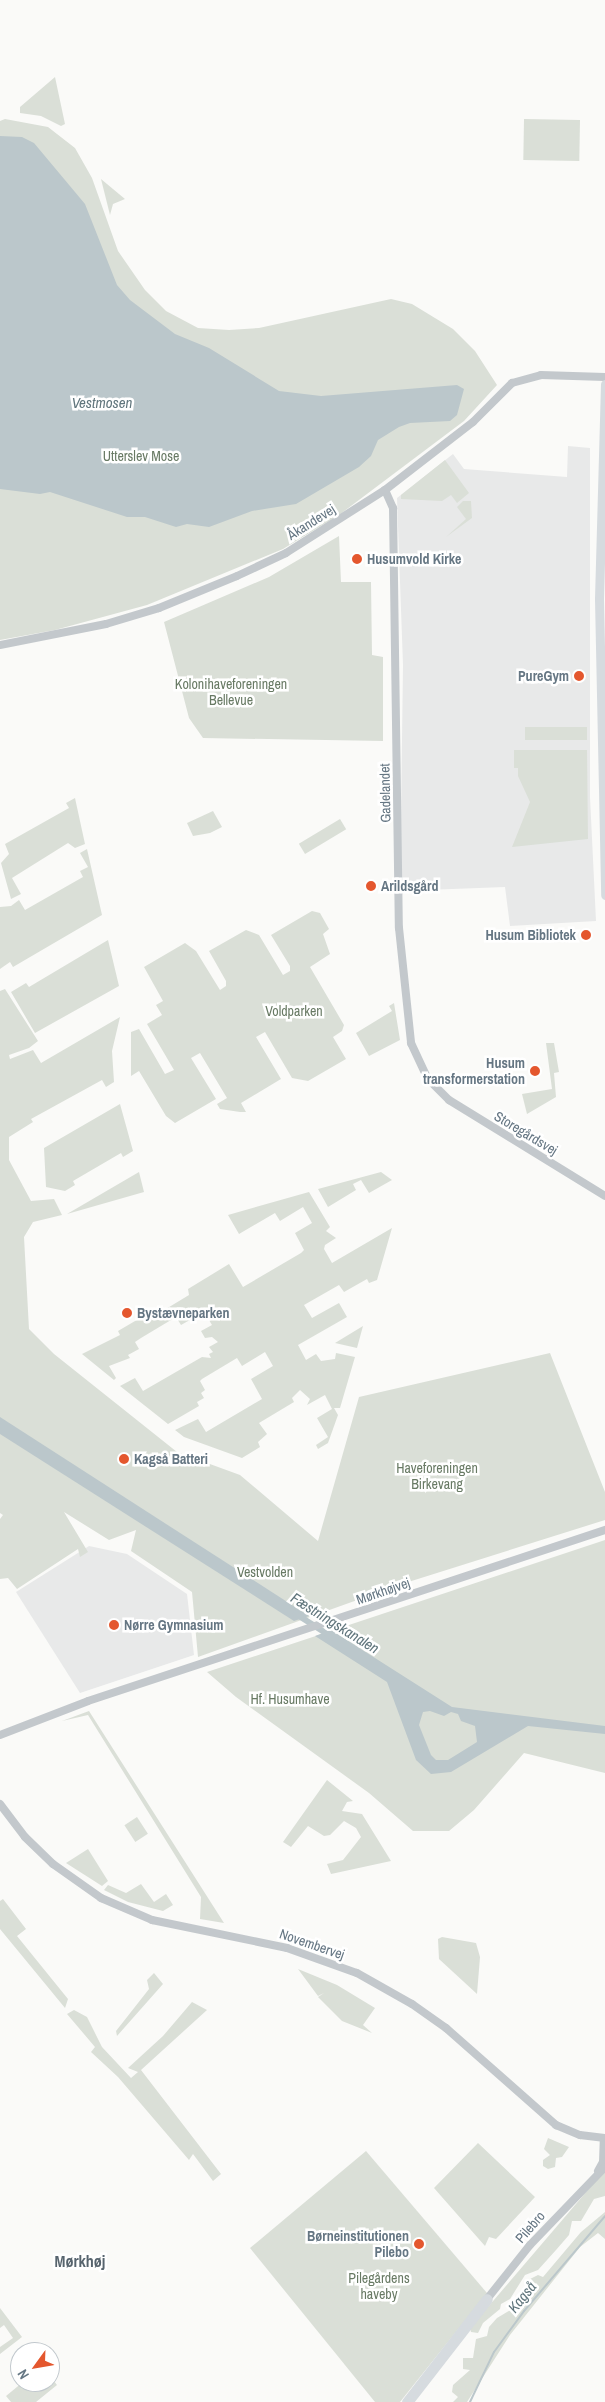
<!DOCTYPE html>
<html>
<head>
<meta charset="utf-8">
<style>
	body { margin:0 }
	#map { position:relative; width:605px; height:2402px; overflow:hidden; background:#fafaf8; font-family:"Archivo Narrow",sans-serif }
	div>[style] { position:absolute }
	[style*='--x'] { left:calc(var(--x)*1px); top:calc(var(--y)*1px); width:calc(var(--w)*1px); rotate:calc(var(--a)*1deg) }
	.built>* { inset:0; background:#e8e9e9 }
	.green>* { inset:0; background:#dadfd7; transform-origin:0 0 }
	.water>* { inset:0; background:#bbc7cb }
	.stream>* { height:2px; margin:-1px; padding:0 1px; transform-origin:1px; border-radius:1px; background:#bbc7cb }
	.canal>* { height:6px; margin:-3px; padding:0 3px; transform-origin:3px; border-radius:3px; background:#bbc7cb }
	.tertiary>* { height:8px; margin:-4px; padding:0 4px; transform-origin:4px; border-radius:4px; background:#c3c8cc }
	.secondary>* { height:9px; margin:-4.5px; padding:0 4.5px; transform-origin:4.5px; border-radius:4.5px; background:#d6dbdf }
	.motorway>* { height:11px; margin:-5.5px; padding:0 5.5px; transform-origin:5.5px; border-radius:5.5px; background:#d6dbdf }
	.dots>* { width:14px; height:14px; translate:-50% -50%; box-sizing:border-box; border:2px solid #fff; border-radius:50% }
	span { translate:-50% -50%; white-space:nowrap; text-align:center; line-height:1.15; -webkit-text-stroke:5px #fff; paint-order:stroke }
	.park-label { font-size:14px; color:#687a64 }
	.street-label { font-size:14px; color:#657683 }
	.poi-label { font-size:14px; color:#657683; font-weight:700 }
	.left { translate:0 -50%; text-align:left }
	.right { translate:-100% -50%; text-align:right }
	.water-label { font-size:15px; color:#60757c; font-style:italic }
	.quarter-label { font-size:16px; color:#57646e; font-weight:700 }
	.north { position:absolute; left:10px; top:2342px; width:50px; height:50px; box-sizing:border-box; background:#fff; border:1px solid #c1c8cd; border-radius:50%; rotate:238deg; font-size:14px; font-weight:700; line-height:20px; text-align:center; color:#657683 }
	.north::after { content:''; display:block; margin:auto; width:18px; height:22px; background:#e4572e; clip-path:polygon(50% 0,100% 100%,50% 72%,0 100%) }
</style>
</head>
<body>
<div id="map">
	<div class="built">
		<div style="clip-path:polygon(568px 446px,590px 448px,590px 797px,596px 921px,510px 926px,505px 887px,400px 891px,403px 665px,397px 498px,453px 454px,464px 469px,567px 477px)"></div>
		<div style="clip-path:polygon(89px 1546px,127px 1554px,187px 1594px,194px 1655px,80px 1693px,16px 1592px)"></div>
	</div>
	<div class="green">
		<div style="clip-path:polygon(55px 77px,65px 124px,61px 126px,41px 116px,20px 113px,20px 107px)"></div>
		<div style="clip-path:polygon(5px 119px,48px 127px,75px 148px,92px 178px,118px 251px,145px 290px,166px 311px,198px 328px,229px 330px,259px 328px,391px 299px,412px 304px,453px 329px,475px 351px,497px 385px,464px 421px,339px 515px,283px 549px,147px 605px,55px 630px,0 640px,0 121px)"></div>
		<div style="left:580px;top:120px;width:41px;height:56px;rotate:91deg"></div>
		<div style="clip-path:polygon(101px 179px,125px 199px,113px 204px,110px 215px)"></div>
		<div style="clip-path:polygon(445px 460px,469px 493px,457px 503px,451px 495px,442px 501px,401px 499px,401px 495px)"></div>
		<div style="clip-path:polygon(463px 501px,471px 501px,472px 518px,446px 537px,466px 519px,457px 507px)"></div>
		<div style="clip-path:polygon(339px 536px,341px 582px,371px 582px,372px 655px,383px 657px,383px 741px,203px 738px,189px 718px,164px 622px,269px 577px)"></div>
		<div style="left:525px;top:727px;width:62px;height:13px"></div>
		<div style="clip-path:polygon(514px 750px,587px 750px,588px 839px,512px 847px,530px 802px,518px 776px,518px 768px,514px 768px)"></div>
		<div style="clip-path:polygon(75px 798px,85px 844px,75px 848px,68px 843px,12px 878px,21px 894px,11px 899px,1px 863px,9px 854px,5px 844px,69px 808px,66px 803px)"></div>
		<div style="clip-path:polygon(213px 811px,222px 827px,210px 833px,193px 836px,187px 823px)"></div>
		<div style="left:340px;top:819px;width:12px;height:48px;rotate:59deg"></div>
		<div style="clip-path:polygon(87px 849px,102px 915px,13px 967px,10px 962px,0 969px,0 907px,11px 906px,19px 900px,25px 910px,83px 877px,80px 871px,88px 867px,80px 853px)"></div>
		<div style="clip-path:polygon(312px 911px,320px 913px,329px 929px,323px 934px,330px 954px,310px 967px,344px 1025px,342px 1031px,333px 1037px,346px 1059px,308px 1081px,292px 1078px,265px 1032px,256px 1037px,281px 1079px,241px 1103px,246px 1112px,240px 1112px,220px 1109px,217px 1104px,227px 1098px,200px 1053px,191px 1058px,216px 1099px,175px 1123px,166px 1116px,139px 1071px,131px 1076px,131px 1032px,139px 1029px,165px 1074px,174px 1070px,147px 1024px,162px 1015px,156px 1005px,163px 1001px,144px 967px,185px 943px,196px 951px,220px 990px,226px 986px,226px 981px,209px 951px,246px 930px,259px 935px,283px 975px,290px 971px,290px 966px,271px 935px)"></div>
		<div style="clip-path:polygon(108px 940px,119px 986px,35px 1033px,11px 992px,26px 983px,29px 987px)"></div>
		<div style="clip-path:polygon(5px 989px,38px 1041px,29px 1048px,9px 1055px,10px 1059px,33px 1050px,41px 1063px,120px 1017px,112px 1051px,114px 1082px,106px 1087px,102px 1080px,31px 1119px,33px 1122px,9px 1137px,9px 1160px,31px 1201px,54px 1199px,62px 1215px,33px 1222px,24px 1237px,29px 1329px,54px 1354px,177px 1452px,240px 1475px,318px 1541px,359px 1397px,550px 1353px,605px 1492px,605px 1520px,402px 1584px,198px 1657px,192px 1592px,131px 1551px,136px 1530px,109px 1540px,64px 1512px,88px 1552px,80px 1557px,78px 1549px,17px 1589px,8px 1578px,0 1579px,0 1519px,3px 1515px,0 1513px,0 991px)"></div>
		<div style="clip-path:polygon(394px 1003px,400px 1040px,369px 1056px,356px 1033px,392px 1011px,389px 1006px)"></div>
		<div style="clip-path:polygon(546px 1043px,554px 1043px,559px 1072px,554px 1073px,556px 1097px,527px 1114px,522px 1094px,552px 1089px)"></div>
		<div style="clip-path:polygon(120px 1104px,133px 1151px,123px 1157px,121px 1153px,73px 1181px,75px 1185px,65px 1191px,46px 1187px,44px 1148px)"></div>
		<div style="clip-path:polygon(139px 1172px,144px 1192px,67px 1214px)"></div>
		<div style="clip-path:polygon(381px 1172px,392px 1180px,369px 1193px,361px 1180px,353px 1184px,356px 1190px,328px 1207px,318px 1189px)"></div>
		<div style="clip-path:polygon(309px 1192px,330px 1227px,326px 1231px,336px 1238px,325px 1245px,324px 1249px,332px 1263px,392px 1228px,377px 1280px,369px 1283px,367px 1279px,344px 1292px,339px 1285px,304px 1305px,312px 1318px,339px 1303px,347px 1317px,298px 1345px,306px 1360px,316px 1354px,321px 1361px,335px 1359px,336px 1353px,355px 1357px,340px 1408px,334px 1408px,338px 1415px,328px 1443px,318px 1449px,316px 1445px,328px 1437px,317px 1418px,332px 1409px,325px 1395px,307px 1405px,310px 1399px,300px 1390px,292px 1398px,294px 1402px,259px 1423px,267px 1434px,258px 1442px,260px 1447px,242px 1458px,184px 1437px,175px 1430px,198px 1419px,206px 1432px,262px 1399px,251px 1379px,273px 1366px,265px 1352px,242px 1366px,237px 1358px,202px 1379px,200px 1381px,205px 1390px,201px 1393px,204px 1398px,197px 1402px,199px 1406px,168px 1424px,120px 1386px,135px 1378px,143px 1391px,202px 1357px,211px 1358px,209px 1354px,213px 1352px,209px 1347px,218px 1342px,212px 1337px,205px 1338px,201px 1331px,212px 1325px,204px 1312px,181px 1325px,176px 1317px,141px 1338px,135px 1342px,139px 1349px,128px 1355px,130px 1358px,109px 1366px,116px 1378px,114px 1380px,82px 1354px,120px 1335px,118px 1331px,147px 1314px,151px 1308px,156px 1315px,189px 1295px,188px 1289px,229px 1264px,243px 1287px,301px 1253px,304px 1250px,295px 1233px,312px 1223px,303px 1207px,280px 1221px,275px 1213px,239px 1234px,228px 1215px)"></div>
		<div style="clip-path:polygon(363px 1326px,357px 1348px,335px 1343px)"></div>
		<div style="clip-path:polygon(605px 1540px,605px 1773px,524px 1753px,474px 1810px,449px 1831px,413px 1831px,369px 1793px,236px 1697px,207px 1672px)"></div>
		<div style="clip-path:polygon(89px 1711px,224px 1923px,200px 1919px,201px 1897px,88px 1715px,62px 1721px)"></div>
		<div style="clip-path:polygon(327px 1780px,353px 1801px,347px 1802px,342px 1811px,362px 1814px,391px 1861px,331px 1874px,327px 1864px,343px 1860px,361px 1837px,356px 1828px,344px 1821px,330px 1835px,324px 1836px,308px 1826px,291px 1847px,283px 1842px)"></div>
		<div style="left:137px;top:1817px;width:20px;height:15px;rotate:57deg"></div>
		<div style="clip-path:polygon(88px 1849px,108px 1881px,102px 1886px,66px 1863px)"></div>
		<div style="clip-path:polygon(141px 1884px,154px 1902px,166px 1894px,173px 1905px,163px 1911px,128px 1902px,104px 1890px,108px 1885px,126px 1893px)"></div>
		<div style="clip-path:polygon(3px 1899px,26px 1929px,17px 1936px,68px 1999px,65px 2008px,0 1929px,0 1901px)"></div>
		<div style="clip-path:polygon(442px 1937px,476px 1943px,480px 1957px,477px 1994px,439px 1959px,438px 1939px)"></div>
		<div style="clip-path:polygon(298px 1969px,337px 1985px,375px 2008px,363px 2025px,372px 2033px,342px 2021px,318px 1997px,324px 1993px,318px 1996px)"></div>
		<div style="clip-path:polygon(154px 1973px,163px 1984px,117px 2036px,116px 2031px,149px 1989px,147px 1980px)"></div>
		<div style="clip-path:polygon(192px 2002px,207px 2010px,141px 2070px,221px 2174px,213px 2181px,193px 2154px,189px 2160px,118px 2077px,91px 2052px,95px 2047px,67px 2014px,74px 2010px,87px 2017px,102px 2047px,131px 2078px,138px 2072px,128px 2068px,163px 2036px)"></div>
		<div style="clip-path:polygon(548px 2138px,569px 2147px,562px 2157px,556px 2158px,555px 2167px,548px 2169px,543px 2166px,543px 2160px,550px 2155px,544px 2149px)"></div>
		<div style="clip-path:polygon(478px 2143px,535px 2197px,496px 2239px,489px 2237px,485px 2246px,434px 2188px)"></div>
		<div style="clip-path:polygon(366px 2151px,487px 2293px,400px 2402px,375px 2402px,250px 2248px)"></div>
		<div style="clip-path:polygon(605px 2170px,605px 2196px,594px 2199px,581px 2221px,572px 2221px,569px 2235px,556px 2250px,538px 2270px,525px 2275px,510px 2299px,501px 2304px,500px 2309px,483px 2323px,478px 2333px,471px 2332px,470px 2328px)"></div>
		<div style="clip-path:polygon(605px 2212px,605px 2239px,598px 2233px,580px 2247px,510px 2335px,467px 2402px,453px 2402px,458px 2397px,452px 2392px,453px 2385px,470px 2370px,463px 2369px,463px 2358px,473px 2358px,476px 2339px,487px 2336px,489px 2327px,497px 2318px,514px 2308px,513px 2303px,528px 2287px,524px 2282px,538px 2275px,543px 2277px,581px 2232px)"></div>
		<div style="clip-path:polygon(0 2308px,22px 2337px,0 2354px,0 2347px,13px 2338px,4px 2325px,0 2328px)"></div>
		<div style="clip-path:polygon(50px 2376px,57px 2385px,36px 2402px,11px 2402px,6px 2396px,23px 2382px,50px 2382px)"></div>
	</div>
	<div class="water">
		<div style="clip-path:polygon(0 136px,22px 137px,34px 143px,85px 204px,117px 285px,130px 300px,175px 334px,209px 348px,279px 391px,321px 396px,457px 385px,464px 389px,457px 415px,450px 421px,410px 423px,399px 427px,378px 440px,371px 456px,359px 467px,296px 504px,252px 511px,209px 527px,187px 524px,176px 527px,145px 517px,127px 517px,50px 492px,40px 494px,0 489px)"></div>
		<div style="clip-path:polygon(0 1417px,309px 1616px,294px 1621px,0 1434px)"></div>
		<div style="clip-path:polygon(evenodd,331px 1630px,452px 1707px,605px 1726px,605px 1734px,528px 1726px,451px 1772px,431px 1774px,416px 1760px,387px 1682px,315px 1636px,331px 1630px,430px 1711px,444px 1716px,451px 1712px,458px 1714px,461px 1721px,475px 1726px,477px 1742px,448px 1760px,436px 1760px,431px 1755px,419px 1725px,423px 1712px,430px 1711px)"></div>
	</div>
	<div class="stream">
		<div style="--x:470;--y:2402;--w:55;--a:-64.4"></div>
		<div style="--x:494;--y:2352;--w:51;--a:-53.8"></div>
		<div style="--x:524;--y:2311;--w:125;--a:-49.5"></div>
	</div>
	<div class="canal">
		<div style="--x:296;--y:1614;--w:43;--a:32.6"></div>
	</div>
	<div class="tertiary">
		<div style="--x:385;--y:490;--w:20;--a:66"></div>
		<div style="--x:393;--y:508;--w:420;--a:89.2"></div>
		<div style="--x:399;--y:928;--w:116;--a:84"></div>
		<div style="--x:411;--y:1043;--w:40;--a:65"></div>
		<div style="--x:428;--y:1079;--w:30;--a:45"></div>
		<div style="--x:449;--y:1100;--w:183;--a:31.6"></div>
		<div style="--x:0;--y:645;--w:108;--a:-11.2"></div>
		<div style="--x:106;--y:624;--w:55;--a:-16.8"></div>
		<div style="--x:159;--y:608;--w:84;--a:-22.3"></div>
		<div style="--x:237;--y:576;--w:54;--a:-25.1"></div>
		<div style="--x:286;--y:553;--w:117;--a:-32.5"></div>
		<div style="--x:385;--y:490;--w:111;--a:-37.7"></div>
		<div style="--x:473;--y:422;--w:55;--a:-45"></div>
		<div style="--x:512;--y:383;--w:30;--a:-15"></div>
		<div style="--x:541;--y:375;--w:64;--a:1.8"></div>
		<div style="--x:0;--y:1735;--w:94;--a:-21.1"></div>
		<div style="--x:88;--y:1701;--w:545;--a:-18.3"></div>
		<div style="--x:0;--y:1804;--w:41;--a:52.9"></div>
		<div style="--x:25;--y:1837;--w:39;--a:44"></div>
		<div style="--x:53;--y:1864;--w:59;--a:35.3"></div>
		<div style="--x:101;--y:1898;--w:56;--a:23.3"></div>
		<div style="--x:152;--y:1920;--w:138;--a:11.7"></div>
		<div style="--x:287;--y:1948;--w:74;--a:19.7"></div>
		<div style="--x:357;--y:1973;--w:63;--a:29.4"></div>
		<div style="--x:412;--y:2004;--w:42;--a:35.2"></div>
		<div style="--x:446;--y:2028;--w:147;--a:41.4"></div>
		<div style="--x:556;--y:2125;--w:26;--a:23"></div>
		<div style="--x:580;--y:2135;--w:25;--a:7"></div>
		<div style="--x:598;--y:2171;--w:10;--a:-61"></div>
		<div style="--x:603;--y:2162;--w:24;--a:-88"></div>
		<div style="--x:487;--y:2299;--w:69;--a:-51.5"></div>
		<div style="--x:530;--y:2245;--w:108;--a:-46.1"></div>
	</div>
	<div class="secondary">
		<div style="--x:605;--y:384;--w:215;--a:91.6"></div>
		<div style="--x:599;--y:599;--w:296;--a:88.8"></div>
	</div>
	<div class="motorway">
		<div style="--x:407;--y:2402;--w:130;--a:-52.2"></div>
	</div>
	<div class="dots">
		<div style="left:357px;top:559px;background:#e4572e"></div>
		<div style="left:579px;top:676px;background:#e4572e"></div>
		<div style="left:371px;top:886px;background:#e4572e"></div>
		<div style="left:586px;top:935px;background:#e4572e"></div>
		<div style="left:535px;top:1071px;background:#e4572e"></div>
		<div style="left:127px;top:1313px;background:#e4572e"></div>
		<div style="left:124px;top:1459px;background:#e4572e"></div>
		<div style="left:114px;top:1625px;background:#e4572e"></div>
		<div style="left:419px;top:2244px;background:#e4572e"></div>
	</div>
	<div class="park-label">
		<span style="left:141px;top:456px">Utterslev Mose</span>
		<span style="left:231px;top:692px">Kolonihaveforeningen<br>Bellevue</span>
		<span style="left:294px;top:1011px">Voldparken</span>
		<span style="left:437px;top:1476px">Haveforeningen<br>Birkevang</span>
		<span style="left:265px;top:1572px">Vestvolden</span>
		<span style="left:290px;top:1699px">Hf. Husumhave</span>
		<span style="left:379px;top:2286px">Pilegårdens<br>haveby</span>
	</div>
	<div class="street-label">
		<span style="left:311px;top:522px;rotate:-32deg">Åkandevej</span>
		<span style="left:385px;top:793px;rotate:-91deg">Gadelandet</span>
		<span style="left:526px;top:1133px;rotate:31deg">Storegårdsvej</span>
		<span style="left:383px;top:1591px;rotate:-19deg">Mørkhøjvej</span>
		<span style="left:312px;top:1944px;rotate:19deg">Novembervej</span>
		<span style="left:530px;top:2227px;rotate:-49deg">Pilebro</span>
	</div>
	<div class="poi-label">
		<span class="left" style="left:367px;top:559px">Husumvold Kirke</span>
		<span class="right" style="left:569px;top:676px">PureGym</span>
		<span class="left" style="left:381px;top:886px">Arildsgård</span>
		<span class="right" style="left:576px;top:935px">Husum Bibliotek</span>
		<span class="right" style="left:525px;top:1071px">Husum<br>transformerstation</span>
		<span class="left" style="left:137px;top:1313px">Bystævneparken</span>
		<span class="left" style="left:134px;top:1459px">Kagså Batteri</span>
		<span class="left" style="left:124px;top:1625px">Nørre Gymnasium</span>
		<span class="right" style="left:409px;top:2244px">Børneinstitutionen<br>Pilebo</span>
	</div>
	<div class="water-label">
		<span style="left:102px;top:403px">Vestmosen</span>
		<span style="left:335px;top:1623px;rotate:32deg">Fæstningskanalen</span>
		<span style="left:522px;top:2297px;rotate:-51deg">Kagså</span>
	</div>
	<div class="quarter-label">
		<span style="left:80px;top:2261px">Mørkhøj</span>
	</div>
	<div class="north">N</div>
</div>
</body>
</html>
